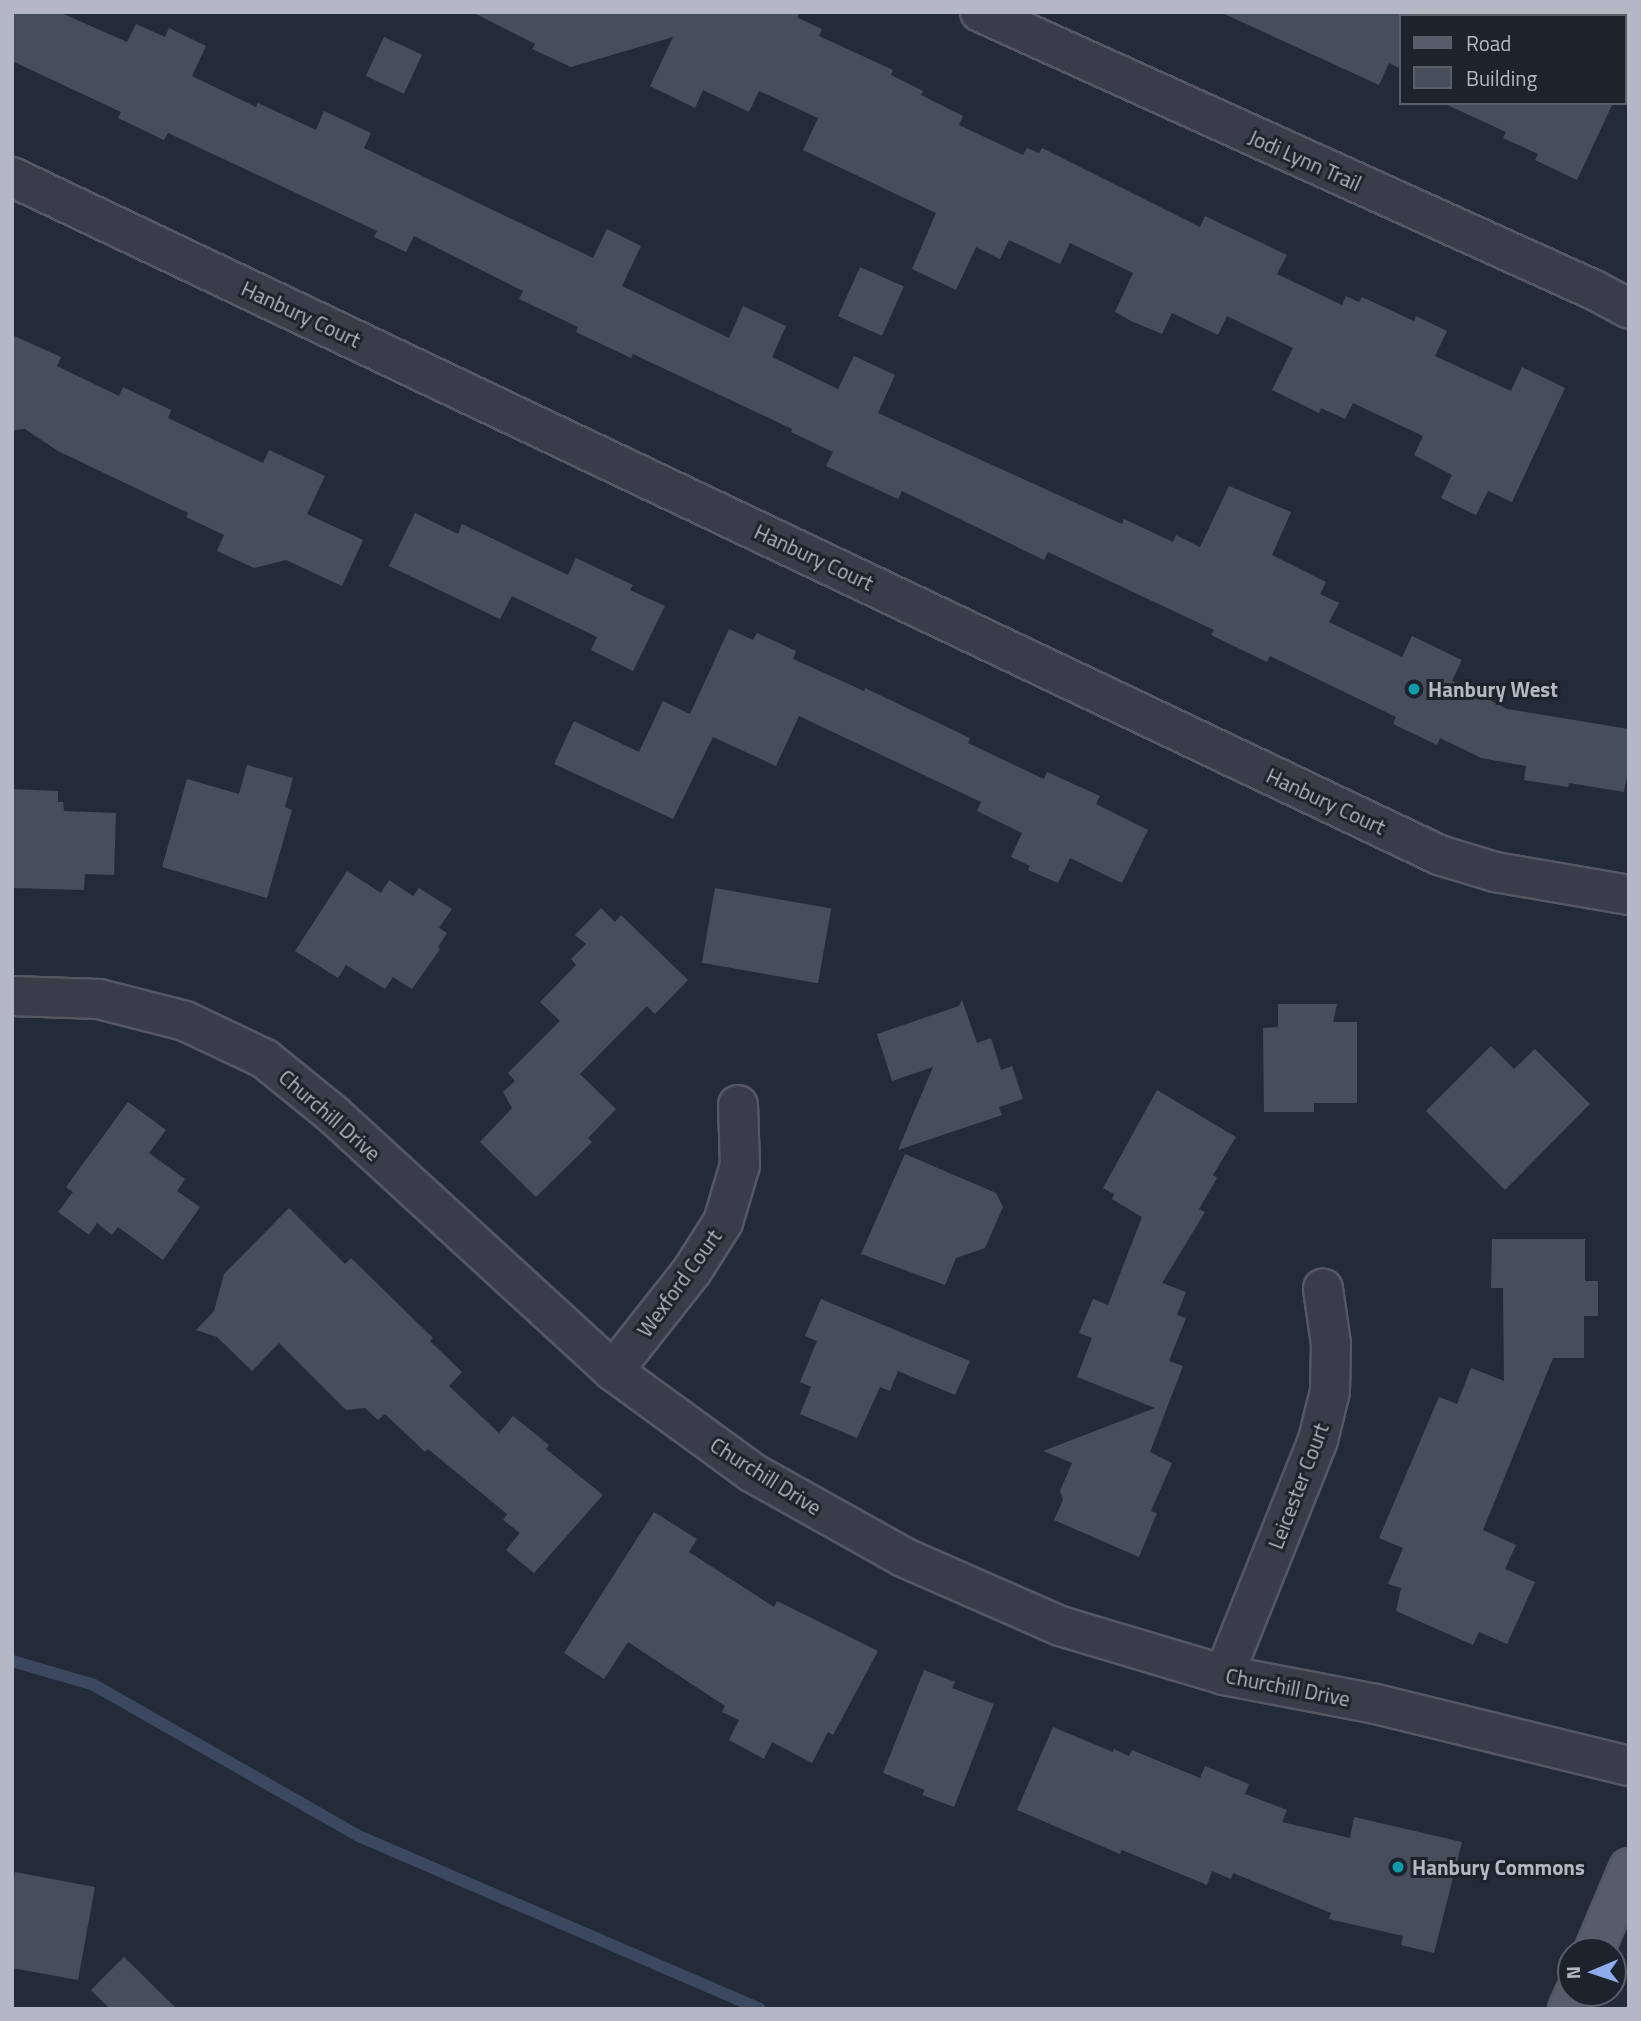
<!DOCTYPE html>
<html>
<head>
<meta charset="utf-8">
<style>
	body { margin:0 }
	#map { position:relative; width:1641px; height:2021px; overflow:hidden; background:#242b38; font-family:"Titillium Web",sans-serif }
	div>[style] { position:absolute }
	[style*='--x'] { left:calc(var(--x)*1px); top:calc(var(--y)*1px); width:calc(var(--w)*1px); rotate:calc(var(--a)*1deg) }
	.stream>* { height:12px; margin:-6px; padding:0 6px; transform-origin:6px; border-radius:6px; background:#3b4860 }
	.building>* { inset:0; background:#464e5c; transform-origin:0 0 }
	.roads { filter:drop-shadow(2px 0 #535863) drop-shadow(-2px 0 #535863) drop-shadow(0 2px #535863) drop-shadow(0 -2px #535863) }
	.minor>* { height:38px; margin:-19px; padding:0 19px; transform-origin:19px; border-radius:19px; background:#383d49 }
	.major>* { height:38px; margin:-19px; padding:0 19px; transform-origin:19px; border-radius:19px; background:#565c69 }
	.dots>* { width:19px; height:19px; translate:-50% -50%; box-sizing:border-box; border:4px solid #1d232d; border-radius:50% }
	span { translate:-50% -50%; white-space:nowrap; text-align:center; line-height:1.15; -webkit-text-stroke:6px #1d232d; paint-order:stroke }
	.street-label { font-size:21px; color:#b3b8c4 }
	.poi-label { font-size:21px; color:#b3b8c4; font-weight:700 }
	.left { translate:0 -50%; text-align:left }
	.frame { position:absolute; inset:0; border:14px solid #b3b8c4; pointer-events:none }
	.legend { position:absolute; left:1399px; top:14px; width:228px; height:91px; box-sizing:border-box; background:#1d232d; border:2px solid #595f69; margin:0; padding:9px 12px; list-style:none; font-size:21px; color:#b3b8c4 }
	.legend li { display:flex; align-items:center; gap:14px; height:35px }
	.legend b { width:35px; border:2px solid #595f69 }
	.north { position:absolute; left:1557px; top:1937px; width:70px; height:70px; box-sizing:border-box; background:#1d232d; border:2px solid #595f69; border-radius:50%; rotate:268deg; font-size:19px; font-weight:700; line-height:28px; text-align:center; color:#b3b8c4 }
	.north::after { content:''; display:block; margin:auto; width:24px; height:32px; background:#8faded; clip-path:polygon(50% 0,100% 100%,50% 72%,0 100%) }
</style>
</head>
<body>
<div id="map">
	<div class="stream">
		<div style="--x:12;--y:1661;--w:85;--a:16.3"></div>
		<div style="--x:94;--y:1685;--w:307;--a:29.7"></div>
		<div style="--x:361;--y:1837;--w:434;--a:23.3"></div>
	</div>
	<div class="building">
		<div style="clip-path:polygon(12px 12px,59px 12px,127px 42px,136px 24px,165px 37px,169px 28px,206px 46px,192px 76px,256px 107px,258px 103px,316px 130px,324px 111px,371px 133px,364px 148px,593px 258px,607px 229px,641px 246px,622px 286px,729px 338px,743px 306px,786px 326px,772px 357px,838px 389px,854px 356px,895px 375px,878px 413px,1122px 524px,1124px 519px,1173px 542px,1176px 535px,1200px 547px,1229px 486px,1291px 512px,1272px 555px,1326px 582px,1320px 594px,1339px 603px,1329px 622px,1402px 657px,1412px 636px,1462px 660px,1452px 681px,1507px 709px,1629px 729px,1629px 766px,1624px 792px,1569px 783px,1568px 787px,1524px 780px,1526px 766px,1481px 758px,1440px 738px,1437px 745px,1393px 724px,1396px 717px,1270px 656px,1267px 662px,1211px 635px,1214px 630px,1048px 552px,1044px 560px,902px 491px,898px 499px,826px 466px,833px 452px,791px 432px,792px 429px,633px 354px,631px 358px,576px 332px,578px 327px,519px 299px,523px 291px,414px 236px,406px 252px,374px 237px,377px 231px,168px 133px,164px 140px,118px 118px,121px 112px,12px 61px)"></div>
		<div style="clip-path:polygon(472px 12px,798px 12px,798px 18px,822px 29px,819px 36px,893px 70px,891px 75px,923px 91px,921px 95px,963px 116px,959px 125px,1023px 155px,1027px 148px,1039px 153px,1042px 148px,1200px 227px,1205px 216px,1287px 255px,1277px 274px,1342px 305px,1346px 296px,1359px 302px,1362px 297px,1414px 321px,1416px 316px,1447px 331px,1435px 356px,1511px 391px,1522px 367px,1565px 388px,1512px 502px,1488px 491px,1476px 515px,1441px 498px,1452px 475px,1414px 455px,1423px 436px,1353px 403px,1345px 419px,1321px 408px,1319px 413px,1272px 390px,1293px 348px,1227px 316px,1218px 335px,1172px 313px,1162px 334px,1131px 321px,1115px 312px,1133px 273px,1070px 243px,1060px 264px,1009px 240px,1000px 259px,976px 247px,956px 290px,912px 269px,936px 213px,803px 150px,818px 118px,759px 91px,749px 112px,703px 90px,695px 108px,650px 86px,673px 37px,571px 67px,532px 49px,535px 44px)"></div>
		<div style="clip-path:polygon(1220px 12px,1401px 12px,1401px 69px,1389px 63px,1379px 85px)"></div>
		<div style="left:384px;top:37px;width:42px;height:43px;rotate:25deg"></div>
		<div style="clip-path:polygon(1443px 103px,1613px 103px,1577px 180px,1535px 160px,1538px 154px,1503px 138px,1506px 132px)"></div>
		<div style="left:860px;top:267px;width:48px;height:54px;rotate:24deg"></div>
		<div style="clip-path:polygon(12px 335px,61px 357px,57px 366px,119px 396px,123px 387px,171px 410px,168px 418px,263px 463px,269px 450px,325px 476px,307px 514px,363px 540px,342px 586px,286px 560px,254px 568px,217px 551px,224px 535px,186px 517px,188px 513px,58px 451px,25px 429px,12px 430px)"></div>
		<div style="clip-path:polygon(415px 513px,458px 534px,462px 524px,568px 575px,576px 558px,633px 585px,630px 590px,665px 606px,633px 671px,591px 650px,597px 637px,512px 596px,500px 619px,389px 566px)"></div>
		<div style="clip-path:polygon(729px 629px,753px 640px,757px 633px,796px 651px,793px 659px,864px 691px,865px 688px,970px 738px,968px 743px,1044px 779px,1047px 772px,1100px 796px,1096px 804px,1148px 830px,1122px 883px,1070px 858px,1058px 883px,1028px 870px,1030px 866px,1011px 857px,1022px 833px,977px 811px,981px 802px,799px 716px,776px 766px,713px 737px,673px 819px,554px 764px,574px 721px,639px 752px,663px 701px,690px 714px)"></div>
		<div style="clip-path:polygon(247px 765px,293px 778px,285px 807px,292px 810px,267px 898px,162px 867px,187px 779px,239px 794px)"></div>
		<div style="clip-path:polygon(12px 789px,58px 791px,58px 802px,63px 802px,64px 811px,116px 813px,114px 875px,85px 874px,84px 890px,12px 888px)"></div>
		<div style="clip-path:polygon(347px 871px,381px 893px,389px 880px,413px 896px,419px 888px,452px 909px,439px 928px,447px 933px,438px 947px,440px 949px,412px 989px,393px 977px,385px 989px,346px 965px,338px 978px,295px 951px)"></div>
		<div style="left:715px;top:888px;width:118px;height:76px;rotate:10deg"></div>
		<div style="clip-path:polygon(601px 908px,615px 922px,621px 915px,688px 980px,655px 1014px,647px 1006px,580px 1074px,616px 1109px,588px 1138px,592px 1142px,536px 1197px,480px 1142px,512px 1108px,503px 1092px,515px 1081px,508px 1073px,560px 1021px,540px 1002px,576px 965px,571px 959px,586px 944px,575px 935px)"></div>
		<div style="clip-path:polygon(962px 1000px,977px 1043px,991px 1038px,1001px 1070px,1012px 1066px,1023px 1099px,999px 1107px,1002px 1115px,898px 1150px,933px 1067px,892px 1081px,877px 1034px,959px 1006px)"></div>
		<div style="clip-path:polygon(1278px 1004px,1337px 1004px,1333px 1022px,1357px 1022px,1357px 1103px,1314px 1103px,1314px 1112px,1264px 1112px,1263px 1028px,1278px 1027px)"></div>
		<div style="clip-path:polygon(1491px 1046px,1514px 1069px,1535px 1049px,1590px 1104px,1505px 1190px,1426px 1111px)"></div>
		<div style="clip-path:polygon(1157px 1090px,1236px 1137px,1213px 1175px,1217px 1178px,1199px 1209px,1205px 1212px,1162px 1283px,1186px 1292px,1177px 1315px,1186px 1318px,1169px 1361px,1183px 1366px,1150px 1452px,1172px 1463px,1151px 1511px,1157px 1513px,1139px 1557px,1054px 1520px,1063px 1500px,1060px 1491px,1072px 1463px,1043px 1451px,1155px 1408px,1077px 1377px,1092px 1338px,1079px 1333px,1093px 1299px,1108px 1305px,1142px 1217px,1112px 1199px,1114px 1194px,1103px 1188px)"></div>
		<div style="clip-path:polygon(128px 1102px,166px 1130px,149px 1153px,185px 1179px,177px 1191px,200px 1207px,163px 1260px,118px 1227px,112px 1235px,97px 1223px,89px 1235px,58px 1212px,73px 1192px,66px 1187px)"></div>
		<div style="clip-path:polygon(905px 1154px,996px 1193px,1003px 1207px,985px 1248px,956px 1258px,945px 1285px,861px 1254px)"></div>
		<div style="clip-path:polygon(289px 1208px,345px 1264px,351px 1258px,433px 1338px,430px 1341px,462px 1372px,449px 1386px,499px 1433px,513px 1416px,549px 1445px,546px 1449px,603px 1495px,534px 1573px,506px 1550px,520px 1533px,503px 1520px,507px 1514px,428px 1449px,425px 1452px,385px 1414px,378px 1420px,365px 1408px,346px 1410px,279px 1343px,252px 1371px,217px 1337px,196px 1330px,214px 1311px,224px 1274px)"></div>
		<div style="clip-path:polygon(1492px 1239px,1585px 1239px,1585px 1281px,1598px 1281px,1598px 1316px,1584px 1316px,1584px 1358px,1553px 1358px,1483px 1530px,1516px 1545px,1505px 1569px,1535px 1582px,1507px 1644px,1479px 1632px,1473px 1645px,1396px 1611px,1401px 1588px,1388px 1584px,1403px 1548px,1379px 1538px,1439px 1397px,1457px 1404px,1471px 1368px,1504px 1381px,1503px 1288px,1491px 1288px)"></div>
		<div style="clip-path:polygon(821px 1299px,970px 1361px,955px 1395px,898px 1371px,890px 1391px,880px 1387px,857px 1438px,800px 1414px,811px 1387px,800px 1382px,817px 1341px,805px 1336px)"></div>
		<div style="clip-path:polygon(654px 1512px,697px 1539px,689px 1552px,774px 1607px,777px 1601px,878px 1651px,833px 1735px,828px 1732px,812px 1763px,772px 1742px,764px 1759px,729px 1740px,739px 1720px,722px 1712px,725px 1706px,628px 1642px,604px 1679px,564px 1653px)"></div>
		<div style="clip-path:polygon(924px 1670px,955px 1682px,952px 1688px,994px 1704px,954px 1807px,922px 1795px,925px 1790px,883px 1773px)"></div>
		<div style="clip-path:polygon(1053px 1727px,1113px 1752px,1114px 1749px,1129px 1756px,1132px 1750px,1200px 1778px,1205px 1766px,1249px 1784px,1245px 1794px,1287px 1810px,1282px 1822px,1350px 1838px,1354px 1817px,1462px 1842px,1434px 1953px,1401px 1945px,1403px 1936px,1329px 1919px,1331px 1913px,1233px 1873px,1231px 1879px,1212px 1871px,1207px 1885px,1122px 1850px,1120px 1854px,1017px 1810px)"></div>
		<div style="clip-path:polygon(15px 1872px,95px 1887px,78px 1980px,12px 1968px,12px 1892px)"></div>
		<div style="clip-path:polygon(124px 1957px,177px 2009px,110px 2009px,91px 1990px)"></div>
	</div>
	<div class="roads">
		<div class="minor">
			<div style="--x:980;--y:12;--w:674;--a:24.36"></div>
			<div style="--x:1594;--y:290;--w:40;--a:28"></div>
			<div style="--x:12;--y:177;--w:1580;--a:25.41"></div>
			<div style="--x:1439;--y:855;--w:59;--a:16.9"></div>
			<div style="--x:1495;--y:872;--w:136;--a:9.7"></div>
			<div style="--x:12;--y:996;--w:87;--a:2"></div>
			<div style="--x:99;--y:999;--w:89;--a:14.3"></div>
			<div style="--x:185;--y:1021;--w:89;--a:25.4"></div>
			<div style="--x:265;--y:1059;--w:89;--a:39.1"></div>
			<div style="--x:334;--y:1115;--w:379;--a:42.5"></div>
			<div style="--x:613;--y:1371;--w:173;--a:36.1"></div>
			<div style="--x:753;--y:1473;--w:172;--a:29.2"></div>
			<div style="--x:903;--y:1557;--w:171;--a:23.7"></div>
			<div style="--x:1060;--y:1626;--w:171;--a:16.6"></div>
			<div style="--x:1224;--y:1675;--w:155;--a:10.8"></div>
			<div style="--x:1376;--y:1704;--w:260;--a:13.8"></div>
			<div style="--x:613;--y:1371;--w:127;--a:-51.7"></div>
			<div style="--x:692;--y:1271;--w:58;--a:-57.7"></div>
			<div style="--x:723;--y:1222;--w:59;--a:-73.4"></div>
			<div style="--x:740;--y:1165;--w:60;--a:-91.9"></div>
			<div style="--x:1224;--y:1675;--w:253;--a:-68.2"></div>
			<div style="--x:1318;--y:1440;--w:50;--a:-76.2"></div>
			<div style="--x:1330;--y:1391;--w:47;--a:-88.8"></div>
			<div style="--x:1331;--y:1344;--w:56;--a:-98.3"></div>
		</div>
		<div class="major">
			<div style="--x:1594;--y:1951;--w:90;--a:-67.1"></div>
			<div style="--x:1568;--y:2009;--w:17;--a:-66"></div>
		</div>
	</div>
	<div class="dots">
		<div style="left:1414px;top:689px;background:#0f9aa8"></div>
		<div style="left:1398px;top:1867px;background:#0f9aa8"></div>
	</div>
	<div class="street-label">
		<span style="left:1305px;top:160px;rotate:24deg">Jodi Lynn Trail</span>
		<span style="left:301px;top:314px;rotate:25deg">Hanbury Court</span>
		<span style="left:814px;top:557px;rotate:25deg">Hanbury Court</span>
		<span style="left:1326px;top:801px;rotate:25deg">Hanbury Court</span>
		<span style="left:330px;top:1115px;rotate:41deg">Churchill Drive</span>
		<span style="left:679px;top:1283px;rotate:-54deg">Wexford Court</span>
		<span style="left:766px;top:1476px;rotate:32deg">Churchill Drive</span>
		<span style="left:1298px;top:1486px;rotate:-69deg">Leicester Court</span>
		<span style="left:1288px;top:1687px;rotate:11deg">Churchill Drive</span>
	</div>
	<div class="poi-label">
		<span class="left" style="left:1428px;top:689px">Hanbury West</span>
		<span class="left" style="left:1412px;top:1867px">Hanbury Commons</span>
	</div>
	<div class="frame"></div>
	<ul class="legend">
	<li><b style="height:9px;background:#565c69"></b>Road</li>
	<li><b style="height:19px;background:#464e5c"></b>Building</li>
	</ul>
	<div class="north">N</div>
</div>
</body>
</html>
